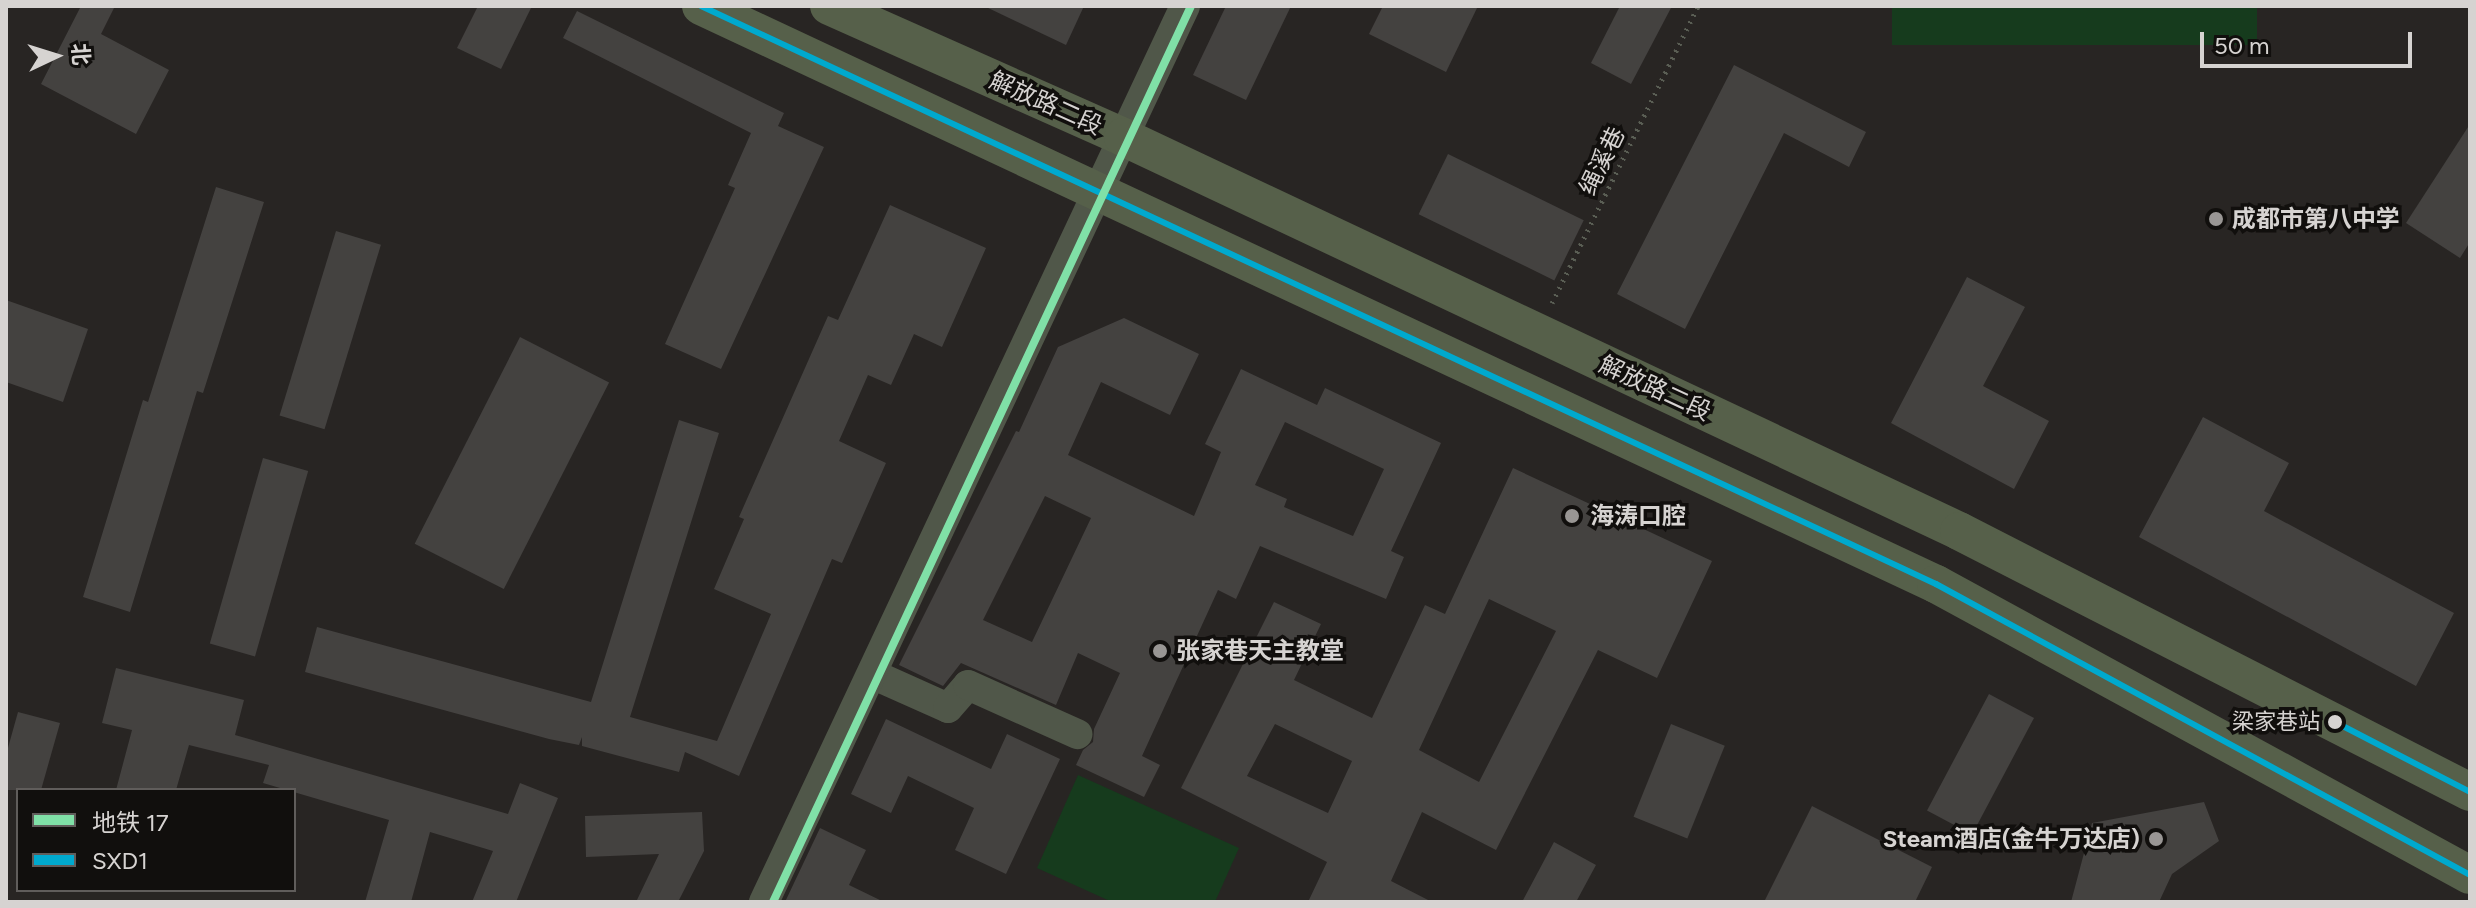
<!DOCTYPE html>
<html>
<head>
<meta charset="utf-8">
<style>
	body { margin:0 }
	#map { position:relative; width:2476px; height:908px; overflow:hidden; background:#282523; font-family:Figtree,"Noto Sans SC",sans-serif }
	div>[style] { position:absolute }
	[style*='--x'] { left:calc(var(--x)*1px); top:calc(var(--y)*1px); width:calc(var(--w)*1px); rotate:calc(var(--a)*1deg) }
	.green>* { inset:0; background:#163b1d; transform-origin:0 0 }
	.building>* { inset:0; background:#444240; transform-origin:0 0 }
	.path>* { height:5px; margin-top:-2.5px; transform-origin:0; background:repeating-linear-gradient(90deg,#5a5e54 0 2px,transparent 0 8px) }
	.minor>* { height:30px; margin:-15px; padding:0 15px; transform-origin:15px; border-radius:15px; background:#505749 }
	.major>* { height:38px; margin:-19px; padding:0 19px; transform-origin:19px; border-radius:19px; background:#56604a }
	.bus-1>* { height:6px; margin:-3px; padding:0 3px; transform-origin:3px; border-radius:3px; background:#00a9ce }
	.metro-1>* { height:8px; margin:-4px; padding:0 4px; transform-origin:4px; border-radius:4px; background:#80e0a7 }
	.dots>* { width:22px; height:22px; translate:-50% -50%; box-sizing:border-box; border:4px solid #110f0d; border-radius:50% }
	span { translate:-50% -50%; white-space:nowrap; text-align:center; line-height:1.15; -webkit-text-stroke:7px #110f0d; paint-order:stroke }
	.bus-label { font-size:22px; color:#d6d3d1 }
	.right { translate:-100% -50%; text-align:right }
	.street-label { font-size:24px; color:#d6d3d1 }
	.poi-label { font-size:24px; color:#d6d3d1; font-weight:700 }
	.left { translate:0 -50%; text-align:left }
	.frame { position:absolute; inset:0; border:8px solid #d6d3d1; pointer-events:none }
	.legend { position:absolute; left:16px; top:788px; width:280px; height:104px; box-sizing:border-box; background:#110f0d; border:2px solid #605d5b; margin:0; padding:10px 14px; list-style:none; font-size:24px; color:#d6d3d1 }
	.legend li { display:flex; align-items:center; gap:16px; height:40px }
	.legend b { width:40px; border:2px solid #605d5b }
	.north { position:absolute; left:16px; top:16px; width:80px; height:80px; -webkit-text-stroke:6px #110f0d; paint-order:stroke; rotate:86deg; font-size:22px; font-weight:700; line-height:32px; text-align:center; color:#d6d3d1 }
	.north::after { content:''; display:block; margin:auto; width:28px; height:36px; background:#d6d3d1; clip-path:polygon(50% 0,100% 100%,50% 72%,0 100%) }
	.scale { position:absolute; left:2200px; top:32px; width:212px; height:36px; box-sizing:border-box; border:4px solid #d6d3d1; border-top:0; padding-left:10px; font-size:24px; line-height:28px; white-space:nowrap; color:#d6d3d1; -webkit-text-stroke:6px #110f0d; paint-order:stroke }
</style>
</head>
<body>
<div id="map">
	<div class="green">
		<div style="left:1892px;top:6px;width:365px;height:39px"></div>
		<div style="clip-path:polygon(1078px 775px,1239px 848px,1215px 902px,1112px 902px,1037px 868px)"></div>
	</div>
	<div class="building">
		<div style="clip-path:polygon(81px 6px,115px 6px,101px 34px,169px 70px,136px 134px,41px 84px)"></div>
		<div style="clip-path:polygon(478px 6px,532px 6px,501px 69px,457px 48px)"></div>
		<div style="clip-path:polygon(984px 6px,1084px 6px,1066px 45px)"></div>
		<div style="clip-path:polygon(1226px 6px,1291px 6px,1246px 100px,1193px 75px)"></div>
		<div style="clip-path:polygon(1383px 6px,1478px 6px,1446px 72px,1369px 34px)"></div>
		<div style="clip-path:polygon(1620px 6px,1672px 6px,1631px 84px,1591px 63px)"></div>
		<div style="clip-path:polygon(577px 11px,784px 113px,778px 126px,824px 147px,721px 369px,665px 344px,735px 188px,728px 185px,751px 133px,563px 38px)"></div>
		<div style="clip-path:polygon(1734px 65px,1866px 132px,1849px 167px,1784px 133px,1685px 329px,1617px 294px)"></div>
		<div style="clip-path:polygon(2470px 124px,2470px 242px,2460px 258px,2406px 223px)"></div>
		<div style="left:1448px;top:154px;width:151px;height:67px;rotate:26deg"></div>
		<div style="clip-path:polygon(216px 187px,264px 202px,203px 393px,197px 391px,130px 612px,83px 597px,143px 400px,148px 402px)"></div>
		<div style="clip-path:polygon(890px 205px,986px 248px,942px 347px,914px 334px,891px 385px,868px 375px,839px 441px,886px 463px,842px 563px,832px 559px,739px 776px,685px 752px,679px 772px,582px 746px,582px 737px,579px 745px,549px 739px,305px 672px,317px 627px,591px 702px,679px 420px,719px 433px,630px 717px,717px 741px,771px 614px,714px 589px,744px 519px,739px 517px,828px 316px,838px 320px)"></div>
		<div style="left:336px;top:231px;width:47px;height:193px;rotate:17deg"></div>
		<div style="clip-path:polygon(1967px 277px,2025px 307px,1983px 386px,2049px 421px,2014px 489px,1891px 423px)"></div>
		<div style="clip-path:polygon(6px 300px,88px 329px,63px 402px,6px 382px)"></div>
		<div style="clip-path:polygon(evenodd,1124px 318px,1199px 354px,1170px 415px,1101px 382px,1068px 455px,1194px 516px,1221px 452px,1205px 444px,1241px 369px,1317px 405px,1325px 388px,1441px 443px,1391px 551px,1404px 557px,1386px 599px,1260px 546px,1236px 599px,1218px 590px,1142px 756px,1160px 765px,1144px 797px,1076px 765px,1083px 750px,1093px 742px,1094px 729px,1120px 673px,1078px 653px,1056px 705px,961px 663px,943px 686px,899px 665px,1016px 431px,1019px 432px,1058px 347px,1124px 318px,1285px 422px,1384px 469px,1353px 536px,1284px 507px,1287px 499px,1255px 485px,1285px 422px,1124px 318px,1045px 496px,1091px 518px,1032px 642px,983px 620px,1045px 496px)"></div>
		<div style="left:520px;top:337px;width:100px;height:232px;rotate:27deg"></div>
		<div style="clip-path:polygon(2203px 417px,2289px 463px,2264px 511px,2454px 613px,2416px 686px,2139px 537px)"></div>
		<div style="left:263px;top:458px;width:47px;height:193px;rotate:16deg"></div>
		<div style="clip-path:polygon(evenodd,1513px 468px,1712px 561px,1657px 678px,1598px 650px,1496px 850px,1422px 812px,1391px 881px,1432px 902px,1308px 902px,1327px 862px,1181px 788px,1274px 602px,1321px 624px,1294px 680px,1372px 718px,1425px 605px,1445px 614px,1513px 468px,1489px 599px,1556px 631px,1479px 782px,1419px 750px,1489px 599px,1513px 468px,1275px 724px,1352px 761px,1328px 813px,1247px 776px,1275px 724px)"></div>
		<div style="clip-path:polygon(116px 668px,244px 700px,235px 735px,508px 814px,520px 783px,558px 798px,516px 902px,472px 902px,493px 851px,430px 832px,411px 902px,365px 902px,389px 820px,263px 783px,269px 765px,189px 745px,176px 790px,116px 790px,132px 730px,102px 723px)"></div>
		<div style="left:1989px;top:694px;width:51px;height:132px;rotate:28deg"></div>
		<div style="clip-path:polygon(18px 712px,60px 723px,41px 790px,6px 790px,6px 755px)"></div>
		<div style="clip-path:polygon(886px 719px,991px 769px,1007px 734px,1060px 759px,1006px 874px,955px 850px,974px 808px,908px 776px,891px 813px,851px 794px)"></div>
		<div style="left:1671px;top:724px;width:58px;height:100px;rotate:22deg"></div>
		<div style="clip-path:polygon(2204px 802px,2219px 841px,2172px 874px,2159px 902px,2071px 902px,2092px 823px)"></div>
		<div style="clip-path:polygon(1812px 806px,1932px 867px,1915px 902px,1764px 902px)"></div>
		<div style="clip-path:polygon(702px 812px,704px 851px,678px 902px,636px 902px,659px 854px,586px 857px,585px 816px)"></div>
		<div style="clip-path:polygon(820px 828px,866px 850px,849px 885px,884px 902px,785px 902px)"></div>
		<div style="clip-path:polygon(1554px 842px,1596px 865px,1576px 902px,1522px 902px)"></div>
	</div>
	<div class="path">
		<div style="--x:1552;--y:303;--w:331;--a:-63.8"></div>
	</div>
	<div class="minor">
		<div style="--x:872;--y:674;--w:83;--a:24.1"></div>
		<div style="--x:948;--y:708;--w:30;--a:-49"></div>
		<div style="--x:968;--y:685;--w:120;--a:24.2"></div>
		<div style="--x:764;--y:902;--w:990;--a:-64.83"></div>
	</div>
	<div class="major">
		<div style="--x:701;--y:6;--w:1364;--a:25.08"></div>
		<div style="--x:1936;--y:584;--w:608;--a:28.59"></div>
		<div style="--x:829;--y:6;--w:322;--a:24"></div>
		<div style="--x:1123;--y:137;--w:924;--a:25.23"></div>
		<div style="--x:1959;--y:531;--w:574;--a:27.06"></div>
	</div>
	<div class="bus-1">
		<div style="--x:701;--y:6;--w:1364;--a:25.08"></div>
		<div style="--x:1936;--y:584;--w:608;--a:28.59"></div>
		<div style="--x:2335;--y:722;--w:152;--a:27.4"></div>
	</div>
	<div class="metro-1">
		<div style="--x:773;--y:902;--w:989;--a:-64.99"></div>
	</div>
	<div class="dots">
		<div style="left:2216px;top:219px;background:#999694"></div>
		<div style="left:1572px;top:516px;background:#999694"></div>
		<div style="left:1160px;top:651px;background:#999694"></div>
		<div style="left:2335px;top:722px;background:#d6d3d1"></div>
		<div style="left:2156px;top:839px;background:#999694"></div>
	</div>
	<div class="bus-label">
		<span class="right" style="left:2320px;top:722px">梁家巷站</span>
	</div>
	<div class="street-label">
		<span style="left:1046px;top:103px;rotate:24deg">解放路二段</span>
		<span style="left:1602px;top:161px;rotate:-64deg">绳溪巷</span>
		<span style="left:1655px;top:388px;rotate:25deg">解放路二段</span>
	</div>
	<div class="poi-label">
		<span class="left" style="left:2232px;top:219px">成都市第八中学</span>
		<span class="left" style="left:1590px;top:516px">海涛口腔</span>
		<span class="left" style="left:1176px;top:651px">张家巷天主教堂</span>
		<span class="right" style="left:2140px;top:839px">Steam酒店(金牛万达店)</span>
	</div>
	<div class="frame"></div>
	<ul class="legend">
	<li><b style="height:10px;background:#80e0a7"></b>地铁 17</li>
	<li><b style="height:10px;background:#00a9ce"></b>SXD1</li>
	</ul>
	<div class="north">北</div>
	<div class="scale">50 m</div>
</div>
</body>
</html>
